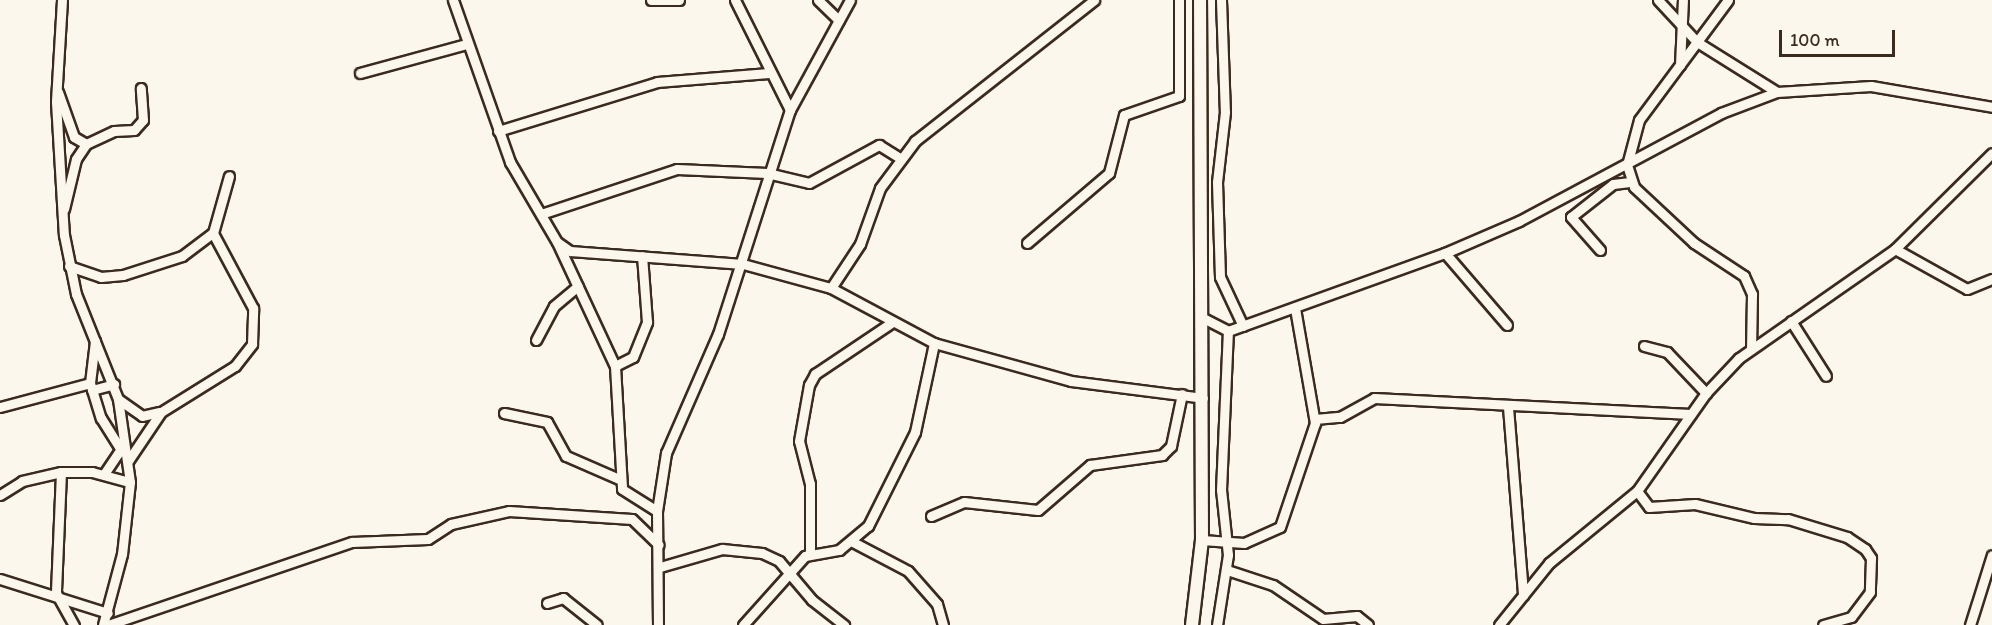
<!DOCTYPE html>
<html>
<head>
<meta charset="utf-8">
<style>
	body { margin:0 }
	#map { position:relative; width:1992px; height:625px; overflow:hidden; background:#fbf7ec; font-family:Itim,sans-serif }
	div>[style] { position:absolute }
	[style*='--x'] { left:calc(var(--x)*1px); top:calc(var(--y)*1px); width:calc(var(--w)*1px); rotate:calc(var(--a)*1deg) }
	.roads { filter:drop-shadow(2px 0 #3b2a1e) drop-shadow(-2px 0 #3b2a1e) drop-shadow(0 2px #3b2a1e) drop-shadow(0 -2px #3b2a1e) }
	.minor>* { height:9px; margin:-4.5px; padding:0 4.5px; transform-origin:4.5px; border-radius:4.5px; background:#fbf7ec }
	.major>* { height:12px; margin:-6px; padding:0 6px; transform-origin:6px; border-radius:6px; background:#fbf7ec }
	span { translate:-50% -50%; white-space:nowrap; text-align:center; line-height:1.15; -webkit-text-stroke:4.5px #fbf7ec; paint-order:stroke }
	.scale { position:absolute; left:1779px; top:30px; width:116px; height:27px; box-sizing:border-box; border:3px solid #3b2a1e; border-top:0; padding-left:8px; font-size:18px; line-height:21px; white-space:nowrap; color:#3b2a1e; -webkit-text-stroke:4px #fbf7ec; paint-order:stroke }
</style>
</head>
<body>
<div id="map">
	<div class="roads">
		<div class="minor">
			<div style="--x:62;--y:0;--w:102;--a:93.4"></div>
			<div style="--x:56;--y:102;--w:133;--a:86.6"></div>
			<div style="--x:64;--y:235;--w:60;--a:78.5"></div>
			<div style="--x:76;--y:294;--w:113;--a:68.2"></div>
			<div style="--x:118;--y:399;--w:84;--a:81.8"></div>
			<div style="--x:130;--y:482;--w:72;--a:96.3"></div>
			<div style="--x:122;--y:554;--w:73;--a:105"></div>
			<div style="--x:453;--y:0;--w:172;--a:70.6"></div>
			<div style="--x:510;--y:162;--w:93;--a:59.6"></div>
			<div style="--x:557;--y:242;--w:16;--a:35"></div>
			<div style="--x:570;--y:251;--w:173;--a:4.3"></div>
			<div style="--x:743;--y:264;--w:91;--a:15.3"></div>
			<div style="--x:831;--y:288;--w:117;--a:28.1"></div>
			<div style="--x:934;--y:343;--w:142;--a:15.5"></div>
			<div style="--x:1071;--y:381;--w:133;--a:7.3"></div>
			<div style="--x:651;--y:0;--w:28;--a:0"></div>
			<div style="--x:735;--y:0;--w:123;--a:63.4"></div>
			<div style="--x:818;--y:0;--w:29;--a:44"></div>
			<div style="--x:1221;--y:0;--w:112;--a:88"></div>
			<div style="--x:1225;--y:112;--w:70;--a:96.5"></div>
			<div style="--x:1217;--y:182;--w:95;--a:88.2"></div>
			<div style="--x:1220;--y:277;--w:54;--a:64.9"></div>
			<div style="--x:1658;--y:0;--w:57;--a:47.1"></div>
			<div style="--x:1697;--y:42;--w:94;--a:32"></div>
			<div style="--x:1728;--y:0;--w:149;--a:126.6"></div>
			<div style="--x:1639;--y:120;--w:47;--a:104.9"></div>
			<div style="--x:1627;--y:165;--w:23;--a:72"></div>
			<div style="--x:1634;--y:187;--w:82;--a:43"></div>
			<div style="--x:1694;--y:243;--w:60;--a:33.4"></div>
			<div style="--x:1744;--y:276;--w:20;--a:66"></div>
			<div style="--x:1752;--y:294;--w:55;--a:91"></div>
			<div style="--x:1680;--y:65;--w:65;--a:-87.4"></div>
			<div style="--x:360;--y:73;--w:111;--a:-15.2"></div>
			<div style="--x:58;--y:92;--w:48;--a:70.4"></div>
			<div style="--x:74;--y:137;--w:14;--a:30"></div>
			<div style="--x:498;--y:131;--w:166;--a:-17.1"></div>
			<div style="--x:657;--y:82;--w:112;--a:-4.6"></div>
			<div style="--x:64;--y:209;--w:51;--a:-76.5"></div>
			<div style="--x:76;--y:159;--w:18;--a:-56"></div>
			<div style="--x:86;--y:144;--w:31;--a:-25"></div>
			<div style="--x:114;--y:131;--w:20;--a:-3"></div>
			<div style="--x:134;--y:130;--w:13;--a:-48"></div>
			<div style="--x:143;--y:120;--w:32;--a:-94"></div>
			<div style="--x:541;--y:214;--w:143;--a:-18.3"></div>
			<div style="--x:677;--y:169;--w:90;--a:2.5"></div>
			<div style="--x:767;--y:173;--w:43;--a:13.4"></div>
			<div style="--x:809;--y:183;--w:80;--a:-28.5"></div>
			<div style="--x:879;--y:145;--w:26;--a:32"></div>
			<div style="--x:1027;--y:243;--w:108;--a:-40.5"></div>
			<div style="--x:1109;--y:173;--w:60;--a:-75.5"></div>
			<div style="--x:1124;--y:115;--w:58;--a:-19.1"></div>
			<div style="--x:1179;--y:96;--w:96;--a:-90"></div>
			<div style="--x:558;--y:244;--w:135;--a:65"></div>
			<div style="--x:615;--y:366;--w:123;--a:86.7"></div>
			<div style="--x:622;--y:489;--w:41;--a:32.2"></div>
			<div style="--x:1895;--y:249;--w:82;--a:29.1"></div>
			<div style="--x:1967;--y:289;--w:27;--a:-22"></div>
			<div style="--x:1600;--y:250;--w:44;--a:-131.3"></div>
			<div style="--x:1571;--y:217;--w:53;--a:-38.2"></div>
			<div style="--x:1613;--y:184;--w:17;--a:-7"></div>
			<div style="--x:1445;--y:253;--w:95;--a:49.3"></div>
			<div style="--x:69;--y:266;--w:34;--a:19"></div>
			<div style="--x:101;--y:277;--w:22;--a:-5"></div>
			<div style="--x:123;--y:275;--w:62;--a:-17.9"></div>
			<div style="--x:182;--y:256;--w:39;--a:-37"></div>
			<div style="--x:831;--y:288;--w:53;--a:-56.6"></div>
			<div style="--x:860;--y:244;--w:59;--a:-70.3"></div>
			<div style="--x:880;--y:188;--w:59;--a:-53.3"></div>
			<div style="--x:915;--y:141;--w:228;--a:-38.2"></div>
			<div style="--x:1203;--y:318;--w:28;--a:27"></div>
			<div style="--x:1228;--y:331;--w:231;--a:-19.8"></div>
			<div style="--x:1445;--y:253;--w:81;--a:-23.4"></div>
			<div style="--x:1519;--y:221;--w:229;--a:-28.1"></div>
			<div style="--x:1721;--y:113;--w:60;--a:-20.6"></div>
			<div style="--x:1777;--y:92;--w:94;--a:-3.7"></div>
			<div style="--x:1871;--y:86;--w:123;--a:9.8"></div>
			<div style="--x:1791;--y:321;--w:65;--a:57.5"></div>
			<div style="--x:536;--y:340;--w:38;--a:-62"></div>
			<div style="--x:554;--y:306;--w:31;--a:-40"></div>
			<div style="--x:95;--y:341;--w:42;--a:96.8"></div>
			<div style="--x:90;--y:383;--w:37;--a:73"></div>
			<div style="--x:101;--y:418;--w:38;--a:58"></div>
			<div style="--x:1644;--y:346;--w:24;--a:15"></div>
			<div style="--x:1667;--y:352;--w:57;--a:46.4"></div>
			<div style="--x:615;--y:366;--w:20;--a:-27"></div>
			<div style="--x:633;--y:357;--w:38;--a:-68"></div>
			<div style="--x:647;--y:322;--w:66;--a:-94.3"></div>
			<div style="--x:92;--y:390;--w:23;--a:-15"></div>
			<div style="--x:118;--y:399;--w:29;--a:35"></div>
			<div style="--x:142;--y:416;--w:18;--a:-13"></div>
			<div style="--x:0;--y:407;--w:93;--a:-14.9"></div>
			<div style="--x:1508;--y:407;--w:189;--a:85.4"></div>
			<div style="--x:504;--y:413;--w:44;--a:11.8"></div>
			<div style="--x:547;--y:422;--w:39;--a:61"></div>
			<div style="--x:566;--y:456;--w:58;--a:23.5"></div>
			<div style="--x:1315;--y:419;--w:25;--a:-5"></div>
			<div style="--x:1340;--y:417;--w:39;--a:-29"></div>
			<div style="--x:1374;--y:398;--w:317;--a:2.9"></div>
			<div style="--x:128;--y:461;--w:59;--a:-56"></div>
			<div style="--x:161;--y:412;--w:87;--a:-31.9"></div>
			<div style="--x:235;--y:366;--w:28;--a:-52"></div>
			<div style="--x:252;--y:344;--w:36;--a:-88"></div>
			<div style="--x:253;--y:308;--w:85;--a:-118.1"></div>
			<div style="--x:213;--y:233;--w:59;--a:-74.3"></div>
			<div style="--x:61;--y:472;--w:121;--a:92.4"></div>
			<div style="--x:56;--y:593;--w:37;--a:61"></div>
			<div style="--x:104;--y:474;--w:34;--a:-56"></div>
			<div style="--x:1637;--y:491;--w:20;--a:53"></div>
			<div style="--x:1649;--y:507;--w:46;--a:-3.7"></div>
			<div style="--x:1695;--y:504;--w:61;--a:13.3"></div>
			<div style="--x:1754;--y:518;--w:34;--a:2"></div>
			<div style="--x:1788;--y:519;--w:62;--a:17"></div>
			<div style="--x:1847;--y:537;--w:22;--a:34"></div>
			<div style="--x:1865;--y:549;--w:11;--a:56"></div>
			<div style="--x:1871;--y:558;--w:34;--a:92"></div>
			<div style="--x:1870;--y:592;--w:31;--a:127"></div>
			<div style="--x:1851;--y:617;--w:29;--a:164"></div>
			<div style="--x:0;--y:495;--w:26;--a:-32"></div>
			<div style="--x:22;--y:481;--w:40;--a:-13"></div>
			<div style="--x:61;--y:472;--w:31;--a:0"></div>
			<div style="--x:92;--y:472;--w:39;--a:15"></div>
			<div style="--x:931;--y:516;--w:36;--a:-23"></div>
			<div style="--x:964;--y:502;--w:74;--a:6.2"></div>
			<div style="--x:1038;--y:510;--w:69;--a:-40.9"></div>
			<div style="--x:1090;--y:465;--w:73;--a:-7.9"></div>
			<div style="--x:1162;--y:455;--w:13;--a:-45"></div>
			<div style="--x:1171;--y:446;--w:53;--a:-78.1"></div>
			<div style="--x:1202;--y:540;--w:42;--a:4.1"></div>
			<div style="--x:1244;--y:543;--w:39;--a:-24"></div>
			<div style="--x:1280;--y:527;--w:110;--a:-71.4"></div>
			<div style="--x:1315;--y:423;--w:117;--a:-99.9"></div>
			<div style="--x:851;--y:541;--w:64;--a:27.8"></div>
			<div style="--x:908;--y:571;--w:44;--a:48.7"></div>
			<div style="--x:937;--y:604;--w:22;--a:74"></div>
			<div style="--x:810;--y:554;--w:70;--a:-90"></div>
			<div style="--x:810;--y:484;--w:44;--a:-104.3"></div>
			<div style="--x:799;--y:441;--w:57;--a:-79.9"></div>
			<div style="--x:809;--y:385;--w:13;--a:-61"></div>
			<div style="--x:815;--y:374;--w:92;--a:-33.9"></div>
			<div style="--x:660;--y:567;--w:65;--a:-16.2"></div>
			<div style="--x:722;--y:549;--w:40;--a:5.7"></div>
			<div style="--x:762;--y:553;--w:19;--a:25"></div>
			<div style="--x:779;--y:561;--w:51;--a:49.8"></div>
			<div style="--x:812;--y:600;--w:41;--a:38"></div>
			<div style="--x:1227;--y:570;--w:48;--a:18.1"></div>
			<div style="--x:1273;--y:585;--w:60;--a:34.2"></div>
			<div style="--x:1323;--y:619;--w:34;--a:-5"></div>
			<div style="--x:1357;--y:616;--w:14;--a:39"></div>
			<div style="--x:0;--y:579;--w:113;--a:17.5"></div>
			<div style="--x:547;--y:603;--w:17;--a:-17"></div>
			<div style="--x:563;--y:598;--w:43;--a:38.5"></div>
			<div style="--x:108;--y:625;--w:258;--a:-18.8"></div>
			<div style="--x:352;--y:542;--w:76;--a:-2.3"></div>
			<div style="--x:428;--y:539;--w:27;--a:-33"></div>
			<div style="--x:451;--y:524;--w:59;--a:-12.6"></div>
			<div style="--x:509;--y:511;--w:123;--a:3.7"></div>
			<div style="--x:632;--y:519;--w:37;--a:44"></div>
			<div style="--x:658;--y:625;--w:114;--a:-90.5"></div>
			<div style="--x:657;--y:511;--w:59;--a:-81.2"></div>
			<div style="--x:666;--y:453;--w:130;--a:-66.4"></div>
			<div style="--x:718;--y:334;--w:235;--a:-72.2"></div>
			<div style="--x:790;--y:110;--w:125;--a:-61.4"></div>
			<div style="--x:743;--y:625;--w:93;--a:-48.1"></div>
			<div style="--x:805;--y:556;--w:35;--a:-10"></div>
			<div style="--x:839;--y:550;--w:38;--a:-40"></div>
			<div style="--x:868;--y:526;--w:105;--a:-63.4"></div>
			<div style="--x:915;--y:432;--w:91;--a:-77.9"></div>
			<div style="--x:1217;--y:625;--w:71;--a:-81.1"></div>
			<div style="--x:1228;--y:555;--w:65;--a:-96.1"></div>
			<div style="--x:1221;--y:490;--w:159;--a:-87.5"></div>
			<div style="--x:1499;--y:625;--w:80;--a:-51.1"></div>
			<div style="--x:1549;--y:563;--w:114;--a:-39.3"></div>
			<div style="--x:1637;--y:491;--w:120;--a:-54.9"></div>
			<div style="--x:1706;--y:393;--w:48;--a:-46.7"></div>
			<div style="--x:1739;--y:358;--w:190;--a:-34.9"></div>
			<div style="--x:1895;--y:249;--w:136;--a:-44.7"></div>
			<div style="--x:1970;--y:625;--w:73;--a:-72.6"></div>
		</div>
		<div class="major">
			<div style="--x:1192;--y:625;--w:86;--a:-83.3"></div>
			<div style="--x:1202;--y:540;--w:540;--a:-90.21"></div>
		</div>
	</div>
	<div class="scale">100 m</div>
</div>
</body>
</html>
